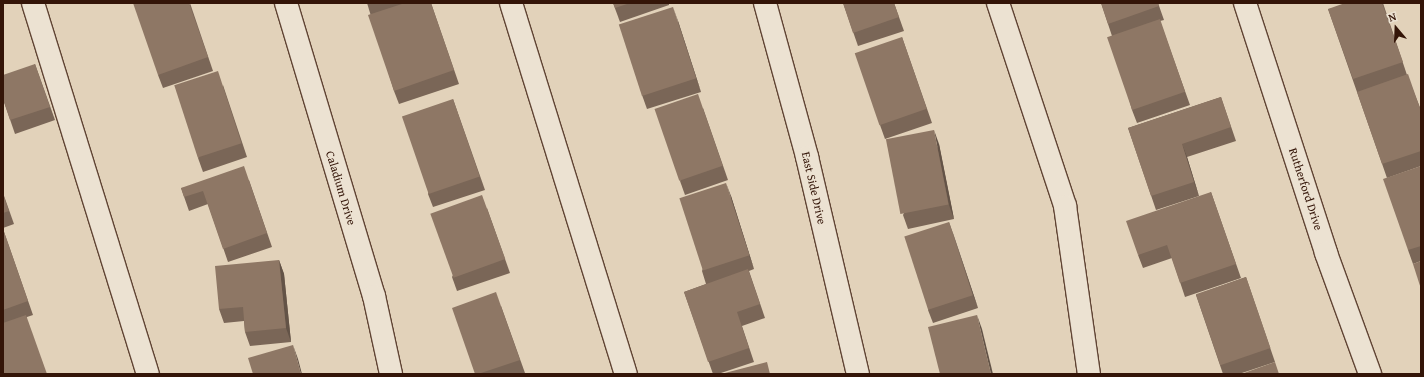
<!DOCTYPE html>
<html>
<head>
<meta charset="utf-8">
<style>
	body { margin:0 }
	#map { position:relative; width:1424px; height:377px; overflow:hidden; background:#e2d2ba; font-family:"Gentium Book Plus",serif }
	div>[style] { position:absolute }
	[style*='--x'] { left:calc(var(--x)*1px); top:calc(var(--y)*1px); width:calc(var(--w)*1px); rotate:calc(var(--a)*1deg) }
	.roads { filter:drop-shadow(1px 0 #604434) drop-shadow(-1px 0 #604434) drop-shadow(0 1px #604434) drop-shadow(0 -1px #604434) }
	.minor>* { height:22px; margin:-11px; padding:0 11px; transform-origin:11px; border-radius:11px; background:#ece2d2 }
	.wall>* { inset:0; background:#7a6657 }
	.shaded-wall>* { inset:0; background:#635347 }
	.building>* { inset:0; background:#8e7765; transform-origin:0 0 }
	span { translate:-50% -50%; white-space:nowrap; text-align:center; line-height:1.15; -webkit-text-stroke:3px #ece2d2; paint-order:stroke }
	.street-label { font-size:12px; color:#341508 }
	.frame { position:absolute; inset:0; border:4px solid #341508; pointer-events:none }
	.north { position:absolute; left:1376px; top:8px; width:40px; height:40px; -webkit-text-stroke:3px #ece2d2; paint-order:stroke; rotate:341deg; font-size:11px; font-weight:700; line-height:16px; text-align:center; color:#341508 }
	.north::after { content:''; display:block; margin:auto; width:14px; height:18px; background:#341508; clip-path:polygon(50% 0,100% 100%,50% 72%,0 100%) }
</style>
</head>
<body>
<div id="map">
	<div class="roads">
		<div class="minor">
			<div style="--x:33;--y:3;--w:388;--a:72.8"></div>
			<div style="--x:286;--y:3;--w:306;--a:73.3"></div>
			<div style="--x:374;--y:296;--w:80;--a:77.7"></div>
			<div style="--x:511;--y:3;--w:388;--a:72.8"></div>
			<div style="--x:765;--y:3;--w:160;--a:74.7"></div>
			<div style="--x:807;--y:157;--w:223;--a:76.8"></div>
			<div style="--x:998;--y:3;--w:214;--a:71.7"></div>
			<div style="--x:1065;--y:206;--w:170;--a:81.9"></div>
			<div style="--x:1245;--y:3;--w:263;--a:72"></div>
			<div style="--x:1326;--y:253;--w:129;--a:70"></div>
		</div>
	</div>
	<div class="wall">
		<div style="clip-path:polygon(190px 3px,213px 71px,163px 88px,158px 75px)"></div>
		<div style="clip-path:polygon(367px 3px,431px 3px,459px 84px,399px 104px,394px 91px)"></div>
		<div style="clip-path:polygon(613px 3px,669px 3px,669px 5px,620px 22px)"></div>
		<div style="clip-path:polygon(843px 3px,894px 3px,904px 31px,858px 46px)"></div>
		<div style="clip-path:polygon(1101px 3px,1158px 3px,1164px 20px,1160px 21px,1190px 105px,1137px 123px,1132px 110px,1112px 36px)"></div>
		<div style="clip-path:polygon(1383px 3px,1407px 75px,1421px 110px,1421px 166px,1387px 178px,1328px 9px)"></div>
		<div style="clip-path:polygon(678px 21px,701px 92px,647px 109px,642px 95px)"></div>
		<div style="clip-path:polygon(902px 37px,932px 123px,885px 139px,880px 125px)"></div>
		<div style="clip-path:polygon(35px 64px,55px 120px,15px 134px,3px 99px)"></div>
		<div style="clip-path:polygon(223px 85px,247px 157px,203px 172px,198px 158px)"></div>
		<div style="clip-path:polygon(1221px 97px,1236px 141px,1187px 157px,1199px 196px,1156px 210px,1128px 128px)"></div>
		<div style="clip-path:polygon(453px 99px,485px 190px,433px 207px,428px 194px)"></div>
		<div style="clip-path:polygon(703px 108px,728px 180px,685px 195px,680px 181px)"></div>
		<div style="clip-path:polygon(939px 144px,954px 219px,908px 229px,903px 215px)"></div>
		<div style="clip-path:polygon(1421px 166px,1421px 261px,1413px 264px,1408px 250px)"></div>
		<div style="clip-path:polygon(249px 180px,272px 247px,228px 262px,208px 204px,189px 211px,181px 188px)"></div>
		<div style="clip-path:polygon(1211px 192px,1241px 278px,1185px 297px,1172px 258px,1143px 268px,1138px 255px)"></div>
		<div style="clip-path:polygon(3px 193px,14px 224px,3px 228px)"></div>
		<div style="clip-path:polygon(731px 196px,754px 269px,749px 271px,765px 318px,742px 326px,754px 362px,718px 374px,713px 374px,684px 292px,706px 284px,702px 271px)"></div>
		<div style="clip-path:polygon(487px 208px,510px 273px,457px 291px,452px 277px)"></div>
		<div style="clip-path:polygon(949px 222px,978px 308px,933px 323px,928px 310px)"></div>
		<div style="clip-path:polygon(3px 229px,8px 243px,33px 315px,27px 317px,3px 374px)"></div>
		<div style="clip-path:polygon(279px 260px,284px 274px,291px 342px,250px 346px,245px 332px,244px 321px,224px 323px,219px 309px)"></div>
		<div style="clip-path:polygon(1246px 277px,1275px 362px,1239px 374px,1223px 374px,1196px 295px)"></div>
		<div style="clip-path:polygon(501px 306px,525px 373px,523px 374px,475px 374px)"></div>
	</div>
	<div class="shaded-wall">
		<div style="clip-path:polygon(673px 7px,678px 21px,701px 92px,696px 78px)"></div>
		<div style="clip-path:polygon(934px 130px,939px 144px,954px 219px,949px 205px)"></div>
		<div style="clip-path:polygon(1182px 144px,1187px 157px,1199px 196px,1194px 182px)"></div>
		<div style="clip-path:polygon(726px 183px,731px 196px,754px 269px,749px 255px)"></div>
		<div style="clip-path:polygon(949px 222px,954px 236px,978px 308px,973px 295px)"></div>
		<div style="clip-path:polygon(279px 260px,284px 274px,291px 342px,286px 328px)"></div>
		<div style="clip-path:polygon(977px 315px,982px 329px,993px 374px,991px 374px)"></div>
		<div style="clip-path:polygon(293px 345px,298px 359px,302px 374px,301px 374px)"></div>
	</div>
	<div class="building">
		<div style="clip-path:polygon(133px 3px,189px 3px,208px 57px,158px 75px)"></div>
		<div style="clip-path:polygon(405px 3px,431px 3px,454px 70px,394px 91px,368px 15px)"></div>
		<div style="clip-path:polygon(613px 3px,630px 3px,615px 8px)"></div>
		<div style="clip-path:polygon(843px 3px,894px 3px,899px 17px,853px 33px)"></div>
		<div style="clip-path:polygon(1101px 3px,1158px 3px,1159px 6px,1108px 24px)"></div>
		<div style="clip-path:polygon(1345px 3px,1382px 3px,1403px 62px,1353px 79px,1328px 9px)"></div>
		<div style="left:673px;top:7px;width:75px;height:57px;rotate:72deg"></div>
		<div style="left:1160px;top:19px;width:77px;height:56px;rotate:71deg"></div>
		<div style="left:902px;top:37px;width:76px;height:50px;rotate:71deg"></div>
		<div style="clip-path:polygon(35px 64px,50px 107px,10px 120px,3px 99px,3px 75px)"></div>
		<div style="left:218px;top:71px;width:76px;height:46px;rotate:72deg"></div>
		<div style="clip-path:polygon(1408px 74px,1421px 111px,1421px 151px,1382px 164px,1357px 92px)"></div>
		<div style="left:698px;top:94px;width:76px;height:46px;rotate:71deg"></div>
		<div style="clip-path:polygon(1221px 97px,1231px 127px,1182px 144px,1194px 182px,1151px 196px,1128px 128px)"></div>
		<div style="left:453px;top:99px;width:82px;height:54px;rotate:71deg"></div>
		<div style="left:934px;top:130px;width:76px;height:49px;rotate:79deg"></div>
		<div style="clip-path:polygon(244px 166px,267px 233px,223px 249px,203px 191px,184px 197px,181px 188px)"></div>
		<div style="clip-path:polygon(1421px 166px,1421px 246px,1408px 250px,1383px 179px)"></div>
		<div style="left:726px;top:183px;width:76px;height:49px;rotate:72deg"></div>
		<div style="clip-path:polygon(1211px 192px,1236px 264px,1180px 283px,1167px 245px,1138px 255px,1126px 221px)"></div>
		<div style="clip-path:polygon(3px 194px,9px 211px,3px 213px)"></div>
		<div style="left:482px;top:195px;width:68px;height:55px;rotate:70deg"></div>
		<div style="left:949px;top:222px;width:77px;height:47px;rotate:72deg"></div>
		<div style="clip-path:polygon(3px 229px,28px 301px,3px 310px)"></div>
		<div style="clip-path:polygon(279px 260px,286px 328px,245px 332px,243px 307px,219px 309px,215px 266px)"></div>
		<div style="clip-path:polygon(1421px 261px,1421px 289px,1413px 264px)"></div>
		<div style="clip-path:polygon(748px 269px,760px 304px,737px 312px,749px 348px,708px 362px,684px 292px)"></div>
		<div style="left:1246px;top:277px;width:75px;height:53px;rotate:71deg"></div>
		<div style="clip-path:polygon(496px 292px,520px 360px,478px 374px,475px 374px,452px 308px)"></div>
		<div style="clip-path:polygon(26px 315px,47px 374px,3px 374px,3px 323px)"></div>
		<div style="clip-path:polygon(977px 315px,991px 374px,940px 374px,928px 327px)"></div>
		<div style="clip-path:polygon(293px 345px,301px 374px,253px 374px,248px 358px)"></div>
		<div style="clip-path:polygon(767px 362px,770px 374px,721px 374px)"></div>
		<div style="clip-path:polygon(1275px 362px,1279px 374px,1241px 374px)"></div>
	</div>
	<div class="street-label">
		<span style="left:341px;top:188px;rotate:73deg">Caladium Drive</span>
		<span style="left:814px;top:188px;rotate:77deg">East Side Drive</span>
		<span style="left:1306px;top:189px;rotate:72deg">Rutherford Drive</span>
	</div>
	<div class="frame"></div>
	<div class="north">N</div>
</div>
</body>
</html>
